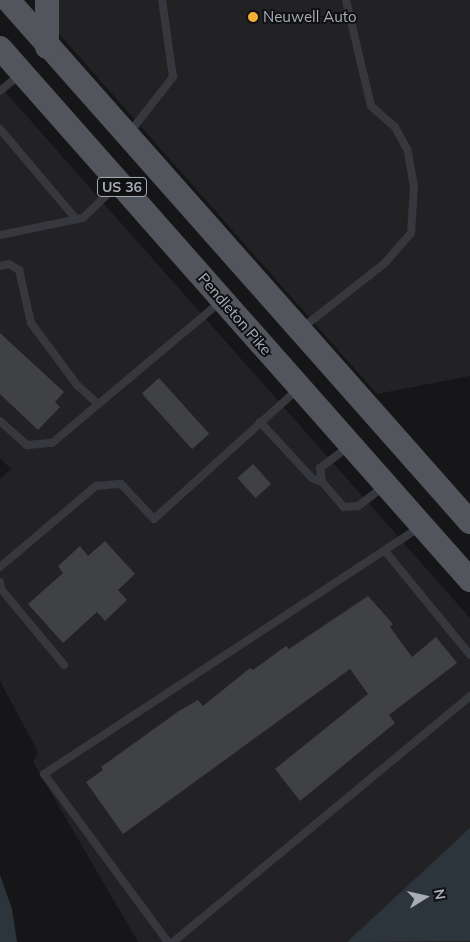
<!DOCTYPE html>
<html>
<head>
<meta charset="utf-8">
<style>
	body { margin:0 }
	#map { position:relative; width:470px; height:942px; overflow:hidden; background:#161618; font-family:Mulish,sans-serif }
	div>[style] { position:absolute }
	[style*='--x'] { left:calc(var(--x)*1px); top:calc(var(--y)*1px); width:calc(var(--w)*1px); rotate:calc(var(--a)*1deg) }
	.built>* { inset:0; background:#222225 }
	.water>* { inset:0; background:#2c353c }
	.building>* { inset:0; background:#404145; transform-origin:0 0 }
	.service>* { height:8px; margin:-4px; padding:0 4px; transform-origin:4px; border-radius:4px; background:#37383d }
	.primary>* { height:24px; margin:-12px; padding:0 12px; transform-origin:12px; border-radius:12px; background:#53555c }
	.dots>* { width:14px; height:14px; translate:-50% -50%; box-sizing:border-box; border:2px solid #111113; border-radius:50% }
	span { translate:-50% -50%; white-space:nowrap; text-align:center; line-height:1.15; -webkit-text-stroke:4px #111113; paint-order:stroke }
	.shield-label span { padding:1px 4px; background:#111113; border:1px solid; border-radius:4px; -webkit-text-stroke-width:0 }
	.shield-label { font-size:14px; color:#a8adb8; font-weight:700 }
	.poi-label { font-size:15px; color:#a8adb8 }
	.left { translate:0 -50%; text-align:left }
	.street-label { font-size:15px; color:#a8adb8 }
	.north { position:absolute; left:400px; top:872px; width:50px; height:50px; -webkit-text-stroke:4px #111113; paint-order:stroke; rotate:80deg; font-size:14px; font-weight:700; line-height:20px; text-align:center; color:#a8adb8 }
	.north::after { content:''; display:block; margin:auto; width:18px; height:22px; background:#a8adb8; clip-path:polygon(50% 0,100% 100%,50% 72%,0 100%) }
</style>
</head>
<body>
<div id="map">
	<div class="built">
		<div style="clip-path:polygon(52px 0,470px 0,470px 376px,377px 394px,54px 28px)"></div>
		<div style="clip-path:polygon(0 86px,470px 618px,470px 942px,138px 942px,33px 762px,38px 752px,0 681px,0 479px,11px 469px,0 458px)"></div>
	</div>
	<div class="water">
		<div style="clip-path:polygon(470px 828px,470px 941px,347px 942px)"></div>
		<div style="clip-path:polygon(0 875px,12px 909px,17px 942px,0 942px)"></div>
	</div>
	<div class="building">
		<div style="clip-path:polygon(0 333px,64px 392px,55px 402px,60px 407px,38px 430px,0 394px)"></div>
		<div style="left:159px;top:378px;width:75px;height:23px;rotate:48deg"></div>
		<div style="left:253px;top:464px;width:27px;height:21px;rotate:48deg"></div>
		<div style="clip-path:polygon(105px 541px,135px 574px,118px 590px,127px 600px,105px 621px,97px 612px,63px 643px,28px 604px,63px 573px,58px 566px,80px 546px,88px 556px)"></div>
		<div style="clip-path:polygon(368px 596px,393px 624px,390px 627px,412px 657px,436px 637px,457px 663px,389px 715px,395px 723px,300px 801px,275px 769px,368px 694px,350px 669px,123px 834px,86px 782px,103px 770px,101px 767px,179px 711px,198px 700px,203px 706px,250px 668px,253px 670px,286px 646px,289px 649px)"></div>
	</div>
	<div class="service">
		<div style="--x:0;--y:91;--w:26;--a:-39"></div>
		<div style="--x:0;--y:129;--w:118;--a:49.8"></div>
		<div style="--x:130;--y:132;--w:70;--a:-52"></div>
		<div style="--x:173;--y:77;--w:78;--a:-98.1"></div>
		<div style="--x:0;--y:235;--w:85;--a:-11.6"></div>
		<div style="--x:83;--y:218;--w:49;--a:-44.2"></div>
		<div style="--x:0;--y:266;--w:9;--a:-13"></div>
		<div style="--x:9;--y:264;--w:12;--a:31"></div>
		<div style="--x:19;--y:270;--w:54;--a:77.2"></div>
		<div style="--x:31;--y:323;--w:77;--a:53.4"></div>
		<div style="--x:77;--y:385;--w:28;--a:42"></div>
		<div style="--x:302;--y:328;--w:104;--a:-38"></div>
		<div style="--x:384;--y:264;--w:41;--a:-48.9"></div>
		<div style="--x:411;--y:233;--w:46;--a:-86.3"></div>
		<div style="--x:414;--y:187;--w:39;--a:-100"></div>
		<div style="--x:407;--y:149;--w:25;--a:-119"></div>
		<div style="--x:395;--y:127;--w:32;--a:-139"></div>
		<div style="--x:371;--y:106;--w:109;--a:-103.3"></div>
		<div style="--x:0;--y:421;--w:36;--a:42"></div>
		<div style="--x:27;--y:445;--w:25;--a:-5"></div>
		<div style="--x:52;--y:443;--w:221;--a:-40"></div>
		<div style="--x:260;--y:422;--w:76;--a:47.1"></div>
		<div style="--x:312;--y:478;--w:11;--a:22"></div>
		<div style="--x:348;--y:447;--w:35;--a:143"></div>
		<div style="--x:320;--y:468;--w:14;--a:82"></div>
		<div style="--x:322;--y:482;--w:33;--a:49"></div>
		<div style="--x:344;--y:507;--w:14;--a:-4"></div>
		<div style="--x:358;--y:506;--w:34;--a:-37"></div>
		<div style="--x:385;--y:551;--w:134;--a:50.7"></div>
		<div style="--x:0;--y:567;--w:126;--a:-40.2"></div>
		<div style="--x:96;--y:486;--w:25;--a:-5"></div>
		<div style="--x:121;--y:484;--w:48;--a:46.7"></div>
		<div style="--x:154;--y:519;--w:193;--a:-42.1"></div>
		<div style="--x:0;--y:582;--w:7;--a:82"></div>
		<div style="--x:1;--y:589;--w:99;--a:50.3"></div>
		<div style="--x:168;--y:942;--w:209;--a:-126.4"></div>
		<div style="--x:44;--y:774;--w:450;--a:-33.3"></div>
		<div style="--x:173;--y:942;--w:386;--a:-39.6"></div>
	</div>
	<div class="primary">
		<div style="--x:8;--y:0;--w:697;--a:48.49"></div>
		<div style="--x:47;--y:0;--w:47;--a:90"></div>
		<div style="--x:0;--y:48;--w:710;--a:48.54"></div>
	</div>
	<div class="dots">
		<div style="left:253px;top:17px;background:#f2b134"></div>
	</div>
	<div class="shield-label">
		<span style="left:122px;top:187px">US 36</span>
	</div>
	<div class="poi-label">
		<span class="left" style="left:263px;top:17px">Neuwell Auto</span>
	</div>
	<div class="street-label">
		<span style="left:235px;top:314px;rotate:49deg">Pendleton Pike</span>
	</div>
	<div class="north">N</div>
</div>
</body>
</html>
